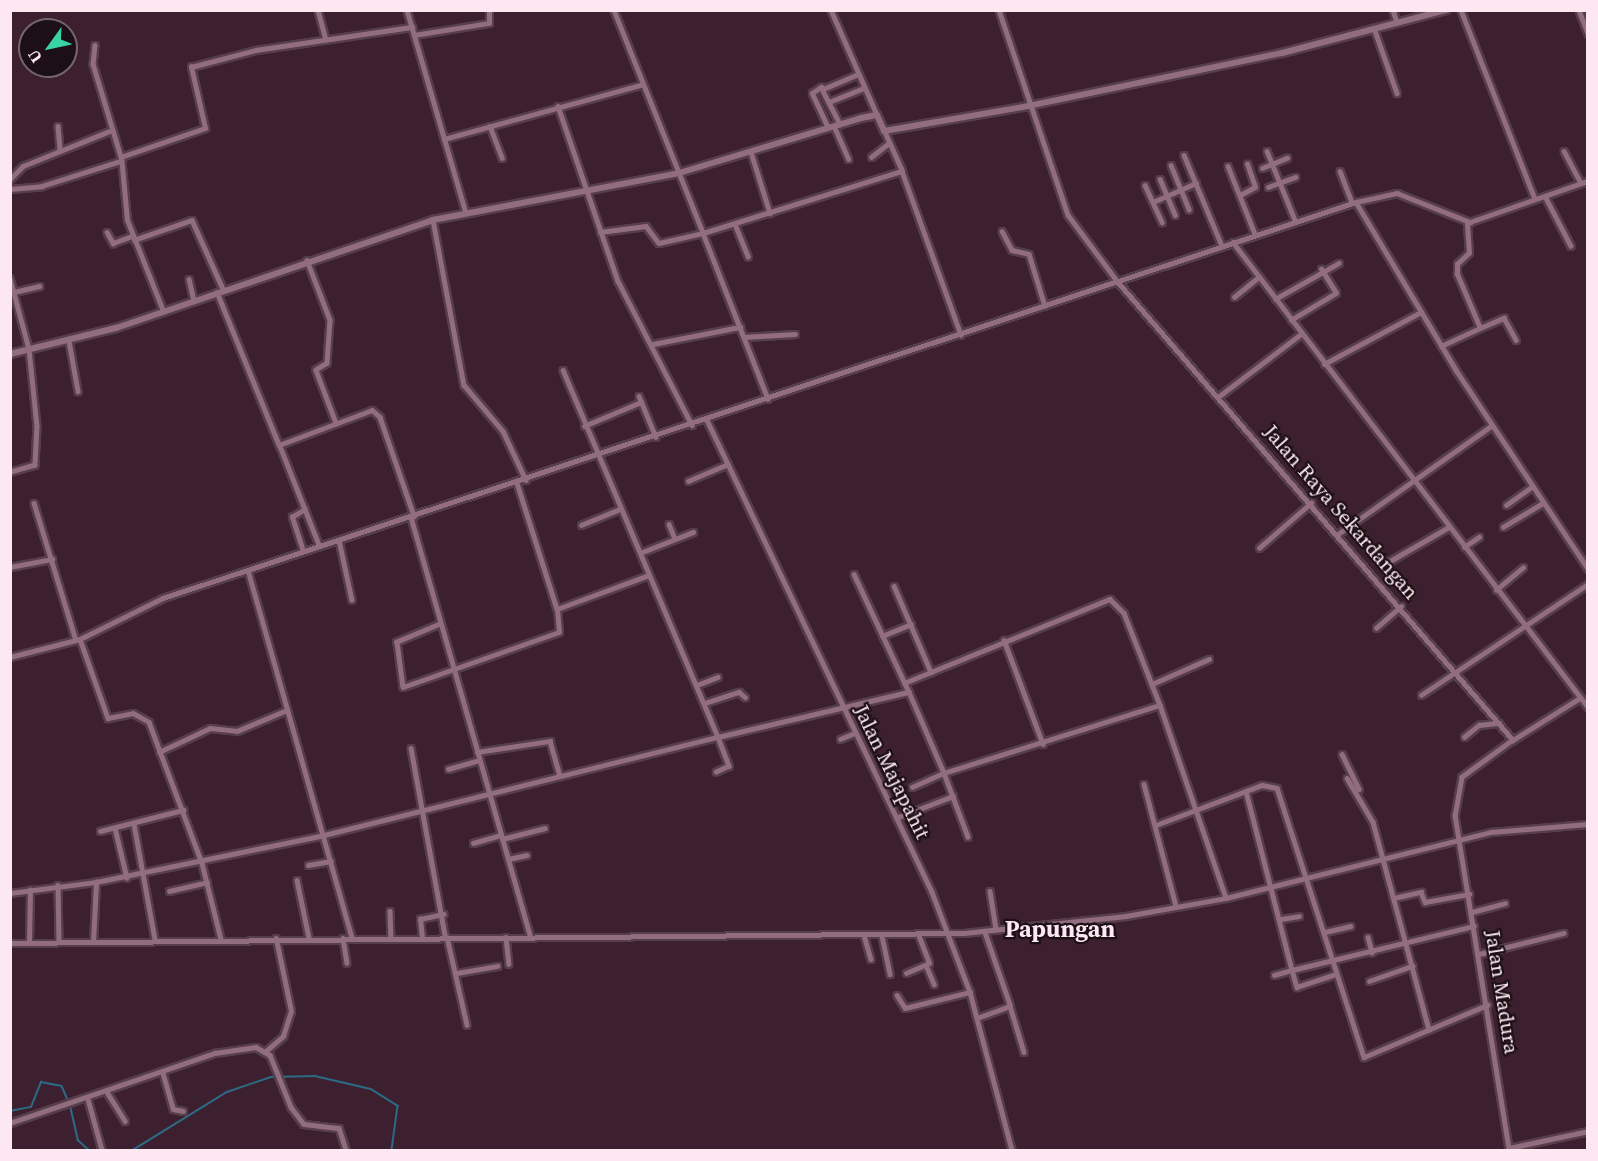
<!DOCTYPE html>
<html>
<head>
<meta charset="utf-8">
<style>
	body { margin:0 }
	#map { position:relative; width:1598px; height:1161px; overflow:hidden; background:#3d202f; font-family:"Source Serif 4",serif }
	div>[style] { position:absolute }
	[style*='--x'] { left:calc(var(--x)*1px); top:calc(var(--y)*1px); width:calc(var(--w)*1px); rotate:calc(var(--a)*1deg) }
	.stream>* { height:1.5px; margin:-0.75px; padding:0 0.75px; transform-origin:0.75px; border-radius:0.75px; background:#2c6b85 }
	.roads { filter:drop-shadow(2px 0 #573e4b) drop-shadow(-2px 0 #573e4b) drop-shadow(0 2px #573e4b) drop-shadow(0 -2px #573e4b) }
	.minor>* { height:4.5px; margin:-2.25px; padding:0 2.25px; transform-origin:2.25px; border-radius:2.25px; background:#916d7f }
	.tertiary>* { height:6px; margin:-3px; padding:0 3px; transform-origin:3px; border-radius:3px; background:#916d7f }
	span { translate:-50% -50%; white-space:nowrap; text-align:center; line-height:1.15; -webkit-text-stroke:4.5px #1c0f15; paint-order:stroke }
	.street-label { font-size:21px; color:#fde8f1 }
	.quarter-label { font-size:24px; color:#fde8f1; font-weight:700 }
	.frame { position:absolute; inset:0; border:12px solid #fde8f1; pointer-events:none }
	.north { position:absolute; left:18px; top:18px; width:60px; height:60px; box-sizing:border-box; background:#1c0f15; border:2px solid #76666d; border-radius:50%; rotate:237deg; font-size:16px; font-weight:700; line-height:24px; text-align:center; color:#fde8f1 }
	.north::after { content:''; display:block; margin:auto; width:21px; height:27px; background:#38d4a6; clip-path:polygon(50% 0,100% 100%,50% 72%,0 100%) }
</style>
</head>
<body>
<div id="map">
	<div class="stream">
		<div style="--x:70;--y:1104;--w:37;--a:77"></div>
		<div style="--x:78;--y:1140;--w:15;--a:42"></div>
		<div style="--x:10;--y:1111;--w:21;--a:-11"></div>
		<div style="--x:31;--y:1107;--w:27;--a:-68"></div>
		<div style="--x:41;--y:1082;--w:21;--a:11"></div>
		<div style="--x:62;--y:1086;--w:15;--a:67"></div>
		<div style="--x:133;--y:1150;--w:110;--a:-31.7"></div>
		<div style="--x:227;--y:1092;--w:46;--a:-18.8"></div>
		<div style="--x:271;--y:1077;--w:44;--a:-1.3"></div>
		<div style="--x:315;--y:1076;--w:57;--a:13.1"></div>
		<div style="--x:371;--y:1089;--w:32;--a:32"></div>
		<div style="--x:398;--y:1106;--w:44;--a:97.8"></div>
	</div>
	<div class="roads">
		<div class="minor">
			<div style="--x:318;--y:10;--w:30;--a:75"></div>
			<div style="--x:407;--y:10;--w:211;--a:73.8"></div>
			<div style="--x:614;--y:10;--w:240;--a:68.2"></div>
			<div style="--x:703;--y:233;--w:208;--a:-17.3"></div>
			<div style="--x:902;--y:171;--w:44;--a:-114.2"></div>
			<div style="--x:831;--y:10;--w:115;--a:66.3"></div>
			<div style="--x:999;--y:10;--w:216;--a:71.4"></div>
			<div style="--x:1068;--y:215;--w:84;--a:53.3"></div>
			<div style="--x:1118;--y:282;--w:605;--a:49.22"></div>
			<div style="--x:1513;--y:740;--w:63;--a:144"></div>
			<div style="--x:1462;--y:777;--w:39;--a:100"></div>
			<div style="--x:1455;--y:815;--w:339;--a:80.8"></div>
			<div style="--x:1393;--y:10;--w:13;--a:72"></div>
			<div style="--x:1461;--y:10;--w:203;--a:68.6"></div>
			<div style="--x:1579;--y:10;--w:25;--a:69"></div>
			<div style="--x:1374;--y:28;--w:69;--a:70.5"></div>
			<div style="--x:414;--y:35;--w:76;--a:-9.1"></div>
			<div style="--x:489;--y:23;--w:13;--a:-90"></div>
			<div style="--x:95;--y:45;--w:19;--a:96"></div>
			<div style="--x:93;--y:64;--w:97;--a:73.2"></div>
			<div style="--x:823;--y:89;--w:38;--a:-23"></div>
			<div style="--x:829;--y:102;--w:38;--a:-22"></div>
			<div style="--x:558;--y:106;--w:185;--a:71.1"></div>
			<div style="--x:618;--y:281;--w:162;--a:62.8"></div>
			<div style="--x:58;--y:126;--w:25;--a:85"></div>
			<div style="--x:490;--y:126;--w:34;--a:69"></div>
			<div style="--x:834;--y:126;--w:36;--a:66"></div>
			<div style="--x:828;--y:128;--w:38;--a:-115"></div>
			<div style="--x:812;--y:93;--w:11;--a:-34"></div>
			<div style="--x:821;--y:87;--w:42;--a:62.8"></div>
			<div style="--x:444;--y:139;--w:206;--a:-15.4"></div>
			<div style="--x:1267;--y:151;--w:74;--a:67.9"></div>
			<div style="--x:1564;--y:151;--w:36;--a:62"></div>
			<div style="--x:751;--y:152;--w:64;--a:72.7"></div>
			<div style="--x:1184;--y:155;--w:99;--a:67.3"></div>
			<div style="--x:871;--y:157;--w:23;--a:-38"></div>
			<div style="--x:1171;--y:165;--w:48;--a:67.8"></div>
			<div style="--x:1228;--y:166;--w:73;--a:68.3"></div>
			<div style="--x:1262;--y:168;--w:27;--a:-22"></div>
			<div style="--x:902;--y:171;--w:174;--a:70.2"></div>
			<div style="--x:1340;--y:171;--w:34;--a:69"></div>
			<div style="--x:10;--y:179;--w:18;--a:-45"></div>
			<div style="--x:23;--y:166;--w:96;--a:-22"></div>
			<div style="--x:1160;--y:179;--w:39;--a:67"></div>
			<div style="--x:1145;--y:185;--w:41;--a:65.3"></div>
			<div style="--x:1268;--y:187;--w:29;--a:-20"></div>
			<div style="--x:10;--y:189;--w:32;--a:-5"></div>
			<div style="--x:42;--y:186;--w:83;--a:-17.6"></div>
			<div style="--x:1240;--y:195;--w:17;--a:-28"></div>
			<div style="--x:1255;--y:187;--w:24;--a:-109"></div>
			<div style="--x:1545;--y:196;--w:56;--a:62.5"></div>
			<div style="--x:1153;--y:202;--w:47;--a:-23.8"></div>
			<div style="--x:1356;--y:202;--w:42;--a:-12.4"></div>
			<div style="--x:1397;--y:193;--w:79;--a:21.7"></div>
			<div style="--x:1470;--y:222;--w:125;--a:-19.2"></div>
			<div style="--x:433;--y:220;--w:168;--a:79.4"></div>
			<div style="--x:464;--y:385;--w:60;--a:49.7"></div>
			<div style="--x:503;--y:431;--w:54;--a:64.9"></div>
			<div style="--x:735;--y:224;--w:35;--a:68"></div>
			<div style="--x:1002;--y:231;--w:21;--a:62"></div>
			<div style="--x:1012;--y:250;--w:17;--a:13"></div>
			<div style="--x:1029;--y:254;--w:54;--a:72.9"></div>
			<div style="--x:107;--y:232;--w:13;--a:61"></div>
			<div style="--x:113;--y:243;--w:20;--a:-20"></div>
			<div style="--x:600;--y:232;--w:46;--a:-7.4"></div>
			<div style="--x:646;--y:226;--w:21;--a:53"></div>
			<div style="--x:659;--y:243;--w:45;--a:-12.8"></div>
			<div style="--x:703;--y:233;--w:178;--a:68.6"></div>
			<div style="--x:134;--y:240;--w:61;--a:-19"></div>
			<div style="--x:192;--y:220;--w:76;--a:65.8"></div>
			<div style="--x:1233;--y:242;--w:585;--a:52.64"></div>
			<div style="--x:307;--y:260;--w:64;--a:69"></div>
			<div style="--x:330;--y:320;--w:43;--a:94"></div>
			<div style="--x:327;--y:363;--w:13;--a:148"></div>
			<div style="--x:316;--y:370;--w:57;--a:69.3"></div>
			<div style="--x:10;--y:278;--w:73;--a:75"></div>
			<div style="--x:29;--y:349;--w:77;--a:84.1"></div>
			<div style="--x:37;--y:426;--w:39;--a:93"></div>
			<div style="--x:35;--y:465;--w:26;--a:164"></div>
			<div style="--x:189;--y:279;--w:22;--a:77"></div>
			<div style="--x:14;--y:292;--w:26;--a:-13"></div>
			<div style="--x:217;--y:292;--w:165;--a:67.9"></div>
			<div style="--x:1234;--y:297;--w:32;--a:-39"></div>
			<div style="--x:1275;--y:299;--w:73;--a:-29.4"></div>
			<div style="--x:163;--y:311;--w:98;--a:-111.6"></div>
			<div style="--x:127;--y:220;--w:63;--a:-95.4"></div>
			<div style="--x:121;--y:157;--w:89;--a:-19"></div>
			<div style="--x:205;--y:128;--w:63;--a:-102.9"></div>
			<div style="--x:191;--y:67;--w:67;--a:-14.7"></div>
			<div style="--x:256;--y:50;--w:158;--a:-8.4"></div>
			<div style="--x:1291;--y:320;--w:52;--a:-31"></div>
			<div style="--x:1336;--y:293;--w:28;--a:-122"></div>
			<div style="--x:1480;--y:328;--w:26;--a:-23"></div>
			<div style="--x:1504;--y:318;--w:25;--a:61"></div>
			<div style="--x:744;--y:337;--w:51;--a:-3.4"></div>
			<div style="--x:69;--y:341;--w:51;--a:79.8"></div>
			<div style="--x:653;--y:344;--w:89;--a:-11.1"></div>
			<div style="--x:1441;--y:346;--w:43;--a:-24.8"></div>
			<div style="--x:1480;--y:328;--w:59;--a:-113.1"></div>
			<div style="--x:1457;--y:274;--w:10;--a:-90"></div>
			<div style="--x:1457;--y:264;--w:16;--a:-43"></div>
			<div style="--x:1469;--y:253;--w:30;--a:-94"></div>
			<div style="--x:1324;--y:364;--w:110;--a:-28.2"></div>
			<div style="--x:563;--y:370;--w:398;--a:67.1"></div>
			<div style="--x:718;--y:737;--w:196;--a:-13.3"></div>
			<div style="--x:909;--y:692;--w:88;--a:66.6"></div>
			<div style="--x:944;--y:773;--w:226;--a:-17.5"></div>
			<div style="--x:1160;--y:705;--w:204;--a:71.1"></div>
			<div style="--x:639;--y:396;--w:44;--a:67.5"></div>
			<div style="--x:1218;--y:397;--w:104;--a:-37.2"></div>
			<div style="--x:707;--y:420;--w:523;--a:64.51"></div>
			<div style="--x:932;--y:892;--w:107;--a:69.2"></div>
			<div style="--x:970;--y:992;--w:163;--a:75.1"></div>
			<div style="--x:584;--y:426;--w:62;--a:-22.8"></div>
			<div style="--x:688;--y:481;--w:43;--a:-23"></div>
			<div style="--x:517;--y:483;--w:132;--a:72.4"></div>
			<div style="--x:557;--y:609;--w:98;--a:-20.3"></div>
			<div style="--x:34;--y:503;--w:143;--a:73"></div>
			<div style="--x:1506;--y:505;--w:32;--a:-35"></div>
			<div style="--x:411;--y:517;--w:436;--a:74.1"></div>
			<div style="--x:669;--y:524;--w:16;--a:68"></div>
			<div style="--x:581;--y:525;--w:42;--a:-22.3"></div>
			<div style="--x:1503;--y:527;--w:47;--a:-31"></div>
			<div style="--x:1338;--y:534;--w:187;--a:-35.2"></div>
			<div style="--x:339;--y:540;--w:61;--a:77.8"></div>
			<div style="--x:319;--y:546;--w:109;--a:-111.6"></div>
			<div style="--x:279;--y:445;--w:99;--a:-20.6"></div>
			<div style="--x:372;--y:410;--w:11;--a:41"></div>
			<div style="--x:380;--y:417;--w:105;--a:71"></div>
			<div style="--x:1464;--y:547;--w:18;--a:-34"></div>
			<div style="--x:1259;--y:548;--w:69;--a:-40.9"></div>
			<div style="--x:303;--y:551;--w:36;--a:-108"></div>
			<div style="--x:292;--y:517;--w:15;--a:-32"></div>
			<div style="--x:640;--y:553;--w:57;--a:-21.6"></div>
			<div style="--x:1390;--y:561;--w:68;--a:-30"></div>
			<div style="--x:10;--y:567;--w:43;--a:-10.8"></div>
			<div style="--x:248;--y:570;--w:382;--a:74.2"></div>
			<div style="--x:854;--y:574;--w:130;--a:65"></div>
			<div style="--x:894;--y:586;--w:94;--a:66.7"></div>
			<div style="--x:1496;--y:590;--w:35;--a:-40"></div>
			<div style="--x:440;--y:624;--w:47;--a:157.3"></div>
			<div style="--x:397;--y:642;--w:45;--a:82.4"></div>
			<div style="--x:403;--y:687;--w:165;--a:-19.4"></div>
			<div style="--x:559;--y:632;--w:23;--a:-95"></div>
			<div style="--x:1376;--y:628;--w:33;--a:-41"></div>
			<div style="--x:882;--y:636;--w:31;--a:-22"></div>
			<div style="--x:80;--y:639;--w:84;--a:70.5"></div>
			<div style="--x:108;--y:718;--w:25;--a:-11"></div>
			<div style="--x:133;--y:713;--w:18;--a:29"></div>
			<div style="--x:149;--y:722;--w:151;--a:69.4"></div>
			<div style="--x:202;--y:863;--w:78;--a:76"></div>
			<div style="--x:1004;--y:640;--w:111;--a:69.4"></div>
			<div style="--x:10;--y:657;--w:72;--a:-14.4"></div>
			<div style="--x:80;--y:639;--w:93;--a:-26.3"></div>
			<div style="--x:163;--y:598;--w:1257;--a:-18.36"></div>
			<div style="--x:1356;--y:202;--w:196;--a:59.2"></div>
			<div style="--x:1456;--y:370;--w:239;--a:56.4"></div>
			<div style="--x:904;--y:683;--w:222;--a:-22.2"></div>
			<div style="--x:1110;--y:599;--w:20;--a:45"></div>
			<div style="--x:1124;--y:613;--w:99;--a:68.6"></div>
			<div style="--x:1152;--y:684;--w:62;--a:-23.7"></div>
			<div style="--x:697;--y:685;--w:22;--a:-21"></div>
			<div style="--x:1421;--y:695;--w:201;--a:-33.6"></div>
			<div style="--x:705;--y:703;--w:36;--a:-18"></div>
			<div style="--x:739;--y:692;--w:8;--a:40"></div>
			<div style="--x:1464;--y:737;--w:19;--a:-39"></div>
			<div style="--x:1479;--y:725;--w:20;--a:-6"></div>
			<div style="--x:840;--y:739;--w:16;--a:-22"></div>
			<div style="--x:1513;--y:740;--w:79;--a:-32.1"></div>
			<div style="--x:411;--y:748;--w:191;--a:79.7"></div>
			<div style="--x:159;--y:752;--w:56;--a:-25.2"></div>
			<div style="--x:210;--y:728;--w:27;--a:6"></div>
			<div style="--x:237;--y:731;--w:54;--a:-22.8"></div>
			<div style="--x:477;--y:752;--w:74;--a:-8.6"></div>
			<div style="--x:550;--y:741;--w:35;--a:74"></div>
			<div style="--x:1342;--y:754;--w:39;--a:64"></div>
			<div style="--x:448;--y:769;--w:32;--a:-16"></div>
			<div style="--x:1347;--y:778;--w:51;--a:59.4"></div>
			<div style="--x:1373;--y:822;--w:215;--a:74.9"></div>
			<div style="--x:1144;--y:784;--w:126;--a:75.3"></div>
			<div style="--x:912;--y:787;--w:35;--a:-24"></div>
			<div style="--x:944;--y:773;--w:68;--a:69.4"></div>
			<div style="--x:1246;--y:791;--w:185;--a:75.6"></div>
			<div style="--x:1292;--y:970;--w:187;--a:-13.6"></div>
			<div style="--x:896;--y:818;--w:61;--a:-21.1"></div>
			<div style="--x:134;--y:824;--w:118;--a:79.7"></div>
			<div style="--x:1156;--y:825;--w:113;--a:-20.7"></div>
			<div style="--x:1262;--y:785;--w:15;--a:11"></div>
			<div style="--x:1277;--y:788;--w:283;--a:72.1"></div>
			<div style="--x:1364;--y:1057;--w:134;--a:-22.9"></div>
			<div style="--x:115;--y:828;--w:51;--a:76.5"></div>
			<div style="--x:100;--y:831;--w:86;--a:-14.2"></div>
			<div style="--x:502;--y:839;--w:44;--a:-14.3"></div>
			<div style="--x:473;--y:843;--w:29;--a:-16"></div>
			<div style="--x:508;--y:859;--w:19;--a:-12"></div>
			<div style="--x:308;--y:865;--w:23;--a:-10"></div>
			<div style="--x:297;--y:880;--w:59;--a:78.3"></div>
			<div style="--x:58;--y:885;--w:57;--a:89"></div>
			<div style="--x:169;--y:891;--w:39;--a:-13"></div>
			<div style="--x:990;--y:891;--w:39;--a:81"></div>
			<div style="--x:10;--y:893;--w:87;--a:-7.3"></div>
			<div style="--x:1394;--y:898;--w:28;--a:-13"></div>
			<div style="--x:1421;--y:892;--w:11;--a:68"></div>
			<div style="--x:1425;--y:902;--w:45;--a:-10.3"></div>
			<div style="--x:390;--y:911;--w:27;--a:88"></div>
			<div style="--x:1472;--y:912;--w:34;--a:-15"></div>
			<div style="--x:1281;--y:919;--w:18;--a:-9"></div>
			<div style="--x:1325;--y:932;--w:26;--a:-13"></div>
			<div style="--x:864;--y:935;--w:25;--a:74"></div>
			<div style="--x:882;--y:936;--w:39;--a:78"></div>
			<div style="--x:447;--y:937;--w:90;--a:77.2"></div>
			<div style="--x:506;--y:937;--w:27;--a:84"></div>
			<div style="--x:1368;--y:937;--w:16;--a:75"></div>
			<div style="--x:343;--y:938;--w:25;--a:81"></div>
			<div style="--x:422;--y:938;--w:19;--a:-96"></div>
			<div style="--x:420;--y:919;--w:24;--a:-12"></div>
			<div style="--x:29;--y:942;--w:52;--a:-88.9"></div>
			<div style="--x:93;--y:942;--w:60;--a:-87.1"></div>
			<div style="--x:96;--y:882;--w:233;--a:-11.6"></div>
			<div style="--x:324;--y:835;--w:406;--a:-14"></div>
			<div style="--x:718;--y:737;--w:31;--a:69"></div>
			<div style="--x:729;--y:766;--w:14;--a:155"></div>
			<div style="--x:10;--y:943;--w:954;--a:-0.6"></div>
			<div style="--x:964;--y:933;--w:163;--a:-6"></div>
			<div style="--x:1126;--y:916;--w:102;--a:-10.2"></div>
			<div style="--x:1226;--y:898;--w:273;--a:-14"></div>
			<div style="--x:1491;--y:832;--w:97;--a:-4.7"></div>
			<div style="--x:1479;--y:954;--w:87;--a:-14"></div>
			<div style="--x:926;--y:965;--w:21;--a:67"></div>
			<div style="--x:457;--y:973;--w:41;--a:-9.9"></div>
			<div style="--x:906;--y:973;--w:25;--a:-23"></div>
			<div style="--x:929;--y:963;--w:31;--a:-111"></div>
			<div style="--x:1274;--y:975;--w:19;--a:-16"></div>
			<div style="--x:1292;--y:970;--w:18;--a:74"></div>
			<div style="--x:1297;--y:987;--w:41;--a:-18.4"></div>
			<div style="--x:1369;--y:981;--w:46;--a:-19.2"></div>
			<div style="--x:897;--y:995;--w:15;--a:58"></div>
			<div style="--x:905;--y:1008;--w:67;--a:-13.8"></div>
			<div style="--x:1010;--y:1006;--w:48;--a:73.1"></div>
			<div style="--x:977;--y:1018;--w:35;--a:-20"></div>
			<div style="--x:1010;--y:1006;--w:79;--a:-109.1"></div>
			<div style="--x:266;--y:1051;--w:23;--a:-41"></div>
			<div style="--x:283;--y:1036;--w:26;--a:-72"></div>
			<div style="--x:291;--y:1011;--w:74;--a:-101.8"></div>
			<div style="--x:163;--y:1073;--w:37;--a:74"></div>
			<div style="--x:173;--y:1109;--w:10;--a:11"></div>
			<div style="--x:107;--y:1092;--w:34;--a:58"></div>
			<div style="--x:88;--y:1099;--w:53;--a:74.6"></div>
			<div style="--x:10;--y:1123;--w:217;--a:-18.9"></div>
			<div style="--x:215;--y:1053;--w:41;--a:-8.3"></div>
			<div style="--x:256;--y:1047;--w:16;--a:30"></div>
			<div style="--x:270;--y:1055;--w:56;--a:68"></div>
			<div style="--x:291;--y:1107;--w:21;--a:53"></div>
			<div style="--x:304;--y:1124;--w:35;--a:7"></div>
			<div style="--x:339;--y:1128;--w:23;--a:72"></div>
			<div style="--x:1509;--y:1148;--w:81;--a:-12.1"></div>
		</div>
		<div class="tertiary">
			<div style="--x:10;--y:354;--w:109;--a:-13.8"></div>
			<div style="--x:116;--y:328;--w:335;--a:-18.8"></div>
			<div style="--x:433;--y:220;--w:250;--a:-10.8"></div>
			<div style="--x:679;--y:173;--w:190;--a:-16.8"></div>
			<div style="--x:861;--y:118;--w:16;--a:-11"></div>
			<div style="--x:877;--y:115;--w:17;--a:66"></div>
			<div style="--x:884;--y:131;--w:146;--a:-9.8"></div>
			<div style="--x:1028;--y:106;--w:259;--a:-11.8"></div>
			<div style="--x:1282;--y:53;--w:170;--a:-14.7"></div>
		</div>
	</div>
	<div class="street-label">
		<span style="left:1341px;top:512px;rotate:49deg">Jalan Raya Sekardangan</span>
		<span style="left:892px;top:772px;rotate:64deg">Jalan Majapahit</span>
		<span style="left:1502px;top:992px;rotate:81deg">Jalan Madura</span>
	</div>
	<div class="quarter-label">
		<span style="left:1060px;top:929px">Papungan</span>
	</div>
	<div class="frame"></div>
	<div class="north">U</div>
</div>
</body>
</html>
